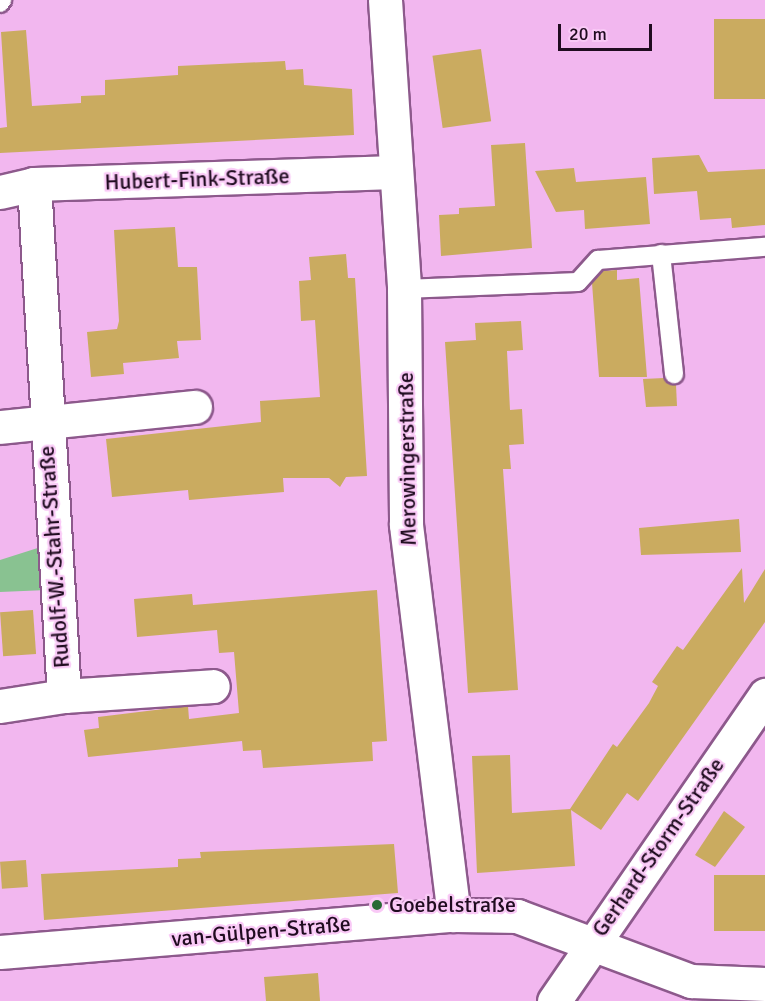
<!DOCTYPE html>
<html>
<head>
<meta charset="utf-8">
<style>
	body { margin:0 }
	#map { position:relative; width:765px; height:1001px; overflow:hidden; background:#f2b7ef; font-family:Signika,sans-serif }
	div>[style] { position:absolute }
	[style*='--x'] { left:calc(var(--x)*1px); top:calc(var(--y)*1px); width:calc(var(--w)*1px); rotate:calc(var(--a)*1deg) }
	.green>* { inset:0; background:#89c291 }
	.building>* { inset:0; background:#caab60; transform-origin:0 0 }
	.roads { filter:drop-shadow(2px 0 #8d598c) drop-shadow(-2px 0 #8d598c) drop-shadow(0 2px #8d598c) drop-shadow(0 -2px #8d598c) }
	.lane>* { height:18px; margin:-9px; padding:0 9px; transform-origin:9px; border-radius:9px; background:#fff }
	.street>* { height:33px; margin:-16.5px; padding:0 16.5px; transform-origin:16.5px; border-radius:16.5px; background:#fff }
	.dots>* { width:16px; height:16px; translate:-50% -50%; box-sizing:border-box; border:3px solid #f9c9f6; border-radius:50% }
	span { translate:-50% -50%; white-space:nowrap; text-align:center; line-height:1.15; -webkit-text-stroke:4.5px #f9c9f6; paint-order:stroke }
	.street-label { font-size:22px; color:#200c20 }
	.poi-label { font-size:22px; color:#200c20 }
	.left { translate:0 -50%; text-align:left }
	.scale { position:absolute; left:558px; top:24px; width:94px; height:27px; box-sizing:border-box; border:3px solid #200c20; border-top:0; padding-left:8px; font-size:18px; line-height:21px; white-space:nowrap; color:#200c20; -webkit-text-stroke:4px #f9c9f6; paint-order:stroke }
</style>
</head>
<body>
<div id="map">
	<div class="green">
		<div style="clip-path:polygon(44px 546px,47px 590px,0 592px,0 560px)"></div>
	</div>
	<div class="building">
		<div style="left:765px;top:19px;width:80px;height:51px;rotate:90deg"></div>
		<div style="clip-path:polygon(26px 30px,32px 106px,81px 103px,81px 96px,105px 95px,105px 80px,178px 75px,178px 66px,285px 61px,286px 70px,303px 69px,304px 85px,352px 89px,354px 135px,0 153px,0 128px,7px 127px,1px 32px)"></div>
		<div style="left:481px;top:49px;width:73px;height:49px;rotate:82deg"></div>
		<div style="clip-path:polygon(525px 143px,532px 248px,441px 256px,439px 215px,459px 214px,459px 208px,495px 206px,491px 145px)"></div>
		<div style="clip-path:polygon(699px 155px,708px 172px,765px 169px,765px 225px,732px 228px,731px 218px,700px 220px,697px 191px,654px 194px,652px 158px)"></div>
		<div style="clip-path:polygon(574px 168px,576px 182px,646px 177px,650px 224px,585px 229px,584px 210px,556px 212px,535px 171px)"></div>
		<div style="clip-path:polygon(175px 227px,178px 267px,197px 267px,201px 340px,177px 341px,179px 358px,123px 363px,124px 374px,91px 377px,87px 332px,117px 329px,119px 321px,114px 230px)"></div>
		<div style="clip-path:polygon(346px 254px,348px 278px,355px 278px,367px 476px,346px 477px,340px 487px,329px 478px,283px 478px,284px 492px,189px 500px,188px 490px,112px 497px,106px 439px,261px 422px,260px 401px,320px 397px,315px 320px,301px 321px,299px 281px,311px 280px,309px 257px)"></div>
		<div style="clip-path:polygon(617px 270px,617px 280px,639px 278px,647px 377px,599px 377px,592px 283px,603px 271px)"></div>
		<div style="clip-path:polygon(521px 321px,523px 350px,507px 351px,510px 410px,522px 409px,524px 444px,509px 445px,511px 469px,503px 469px,518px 690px,468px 693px,445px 342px,476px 340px,475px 323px)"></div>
		<div style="clip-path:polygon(664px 378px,676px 385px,677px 406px,646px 407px,643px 379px)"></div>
		<div style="clip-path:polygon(739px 519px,741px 552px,641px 555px,639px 528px)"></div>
		<div style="clip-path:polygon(742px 568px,744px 603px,765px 569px,765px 622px,638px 801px,627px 793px,601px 830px,571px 810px,575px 866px,477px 873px,472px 756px,510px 755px,512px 813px,570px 809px,613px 744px,617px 747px,649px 703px,658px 686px,652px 682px,677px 646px,683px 650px)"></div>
		<div style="clip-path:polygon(377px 590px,387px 741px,372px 742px,373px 761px,263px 768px,261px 750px,243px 751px,242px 741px,88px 757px,84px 730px,99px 728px,98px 717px,188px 706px,189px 719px,239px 713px,234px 652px,219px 653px,217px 630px,137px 637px,134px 599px,192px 594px,193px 605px)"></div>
		<div style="left:33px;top:610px;width:44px;height:33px;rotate:86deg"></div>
		<div style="clip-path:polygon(724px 811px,745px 827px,715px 867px,695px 855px)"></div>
		<div style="clip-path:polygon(394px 844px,398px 893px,44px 920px,41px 874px,178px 867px,178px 859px,201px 858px,200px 852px)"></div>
		<div style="left:26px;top:860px;width:27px;height:26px;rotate:86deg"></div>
		<div style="left:765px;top:875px;width:56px;height:51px;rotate:90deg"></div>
		<div style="clip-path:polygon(318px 973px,320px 1001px,266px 1001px,264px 977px)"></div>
	</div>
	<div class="roads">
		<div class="lane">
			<div style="--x:0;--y:3;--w:4;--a:-56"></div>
			<div style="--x:661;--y:254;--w:121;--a:83.8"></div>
			<div style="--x:404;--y:289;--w:174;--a:-2.3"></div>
			<div style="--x:578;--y:282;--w:30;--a:-48"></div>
			<div style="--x:598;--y:260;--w:168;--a:-4.5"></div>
		</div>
		<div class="street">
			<div style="--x:385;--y:0;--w:290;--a:86.2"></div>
			<div style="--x:404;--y:289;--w:236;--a:89.5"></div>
			<div style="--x:406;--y:525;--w:393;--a:83"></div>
			<div style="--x:0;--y:192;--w:35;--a:-13"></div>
			<div style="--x:34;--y:184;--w:361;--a:-1.9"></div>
			<div style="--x:0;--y:427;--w:196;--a:-5.9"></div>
			<div style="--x:64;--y:696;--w:149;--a:-3.8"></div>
			<div style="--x:0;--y:706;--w:65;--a:-8.9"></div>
			<div style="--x:64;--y:696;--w:513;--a:-93.35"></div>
			<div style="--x:0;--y:952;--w:456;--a:-4.7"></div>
			<div style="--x:454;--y:915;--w:63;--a:0.9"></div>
			<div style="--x:517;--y:916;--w:186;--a:20.5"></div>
			<div style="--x:691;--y:981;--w:74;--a:2.3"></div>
			<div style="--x:554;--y:1001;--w:372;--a:-55.4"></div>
		</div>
	</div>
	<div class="dots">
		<div style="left:377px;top:905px;background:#266a35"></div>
	</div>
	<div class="street-label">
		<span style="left:197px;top:179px;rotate:-2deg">Hubert-Fink-Straße</span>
		<span style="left:407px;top:459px;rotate:-91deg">Merowingerstraße</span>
		<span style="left:54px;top:557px;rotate:-94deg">Rudolf-W.-Stahr-Straße</span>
		<span style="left:658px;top:847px;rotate:-55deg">Gerhard-Storm-Straße</span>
		<span style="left:261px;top:931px;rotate:-5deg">van-Gülpen-Straße</span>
	</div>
	<div class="poi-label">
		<span class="left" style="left:389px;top:905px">Goebelstraße</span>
	</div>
	<div class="scale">20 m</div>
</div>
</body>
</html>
